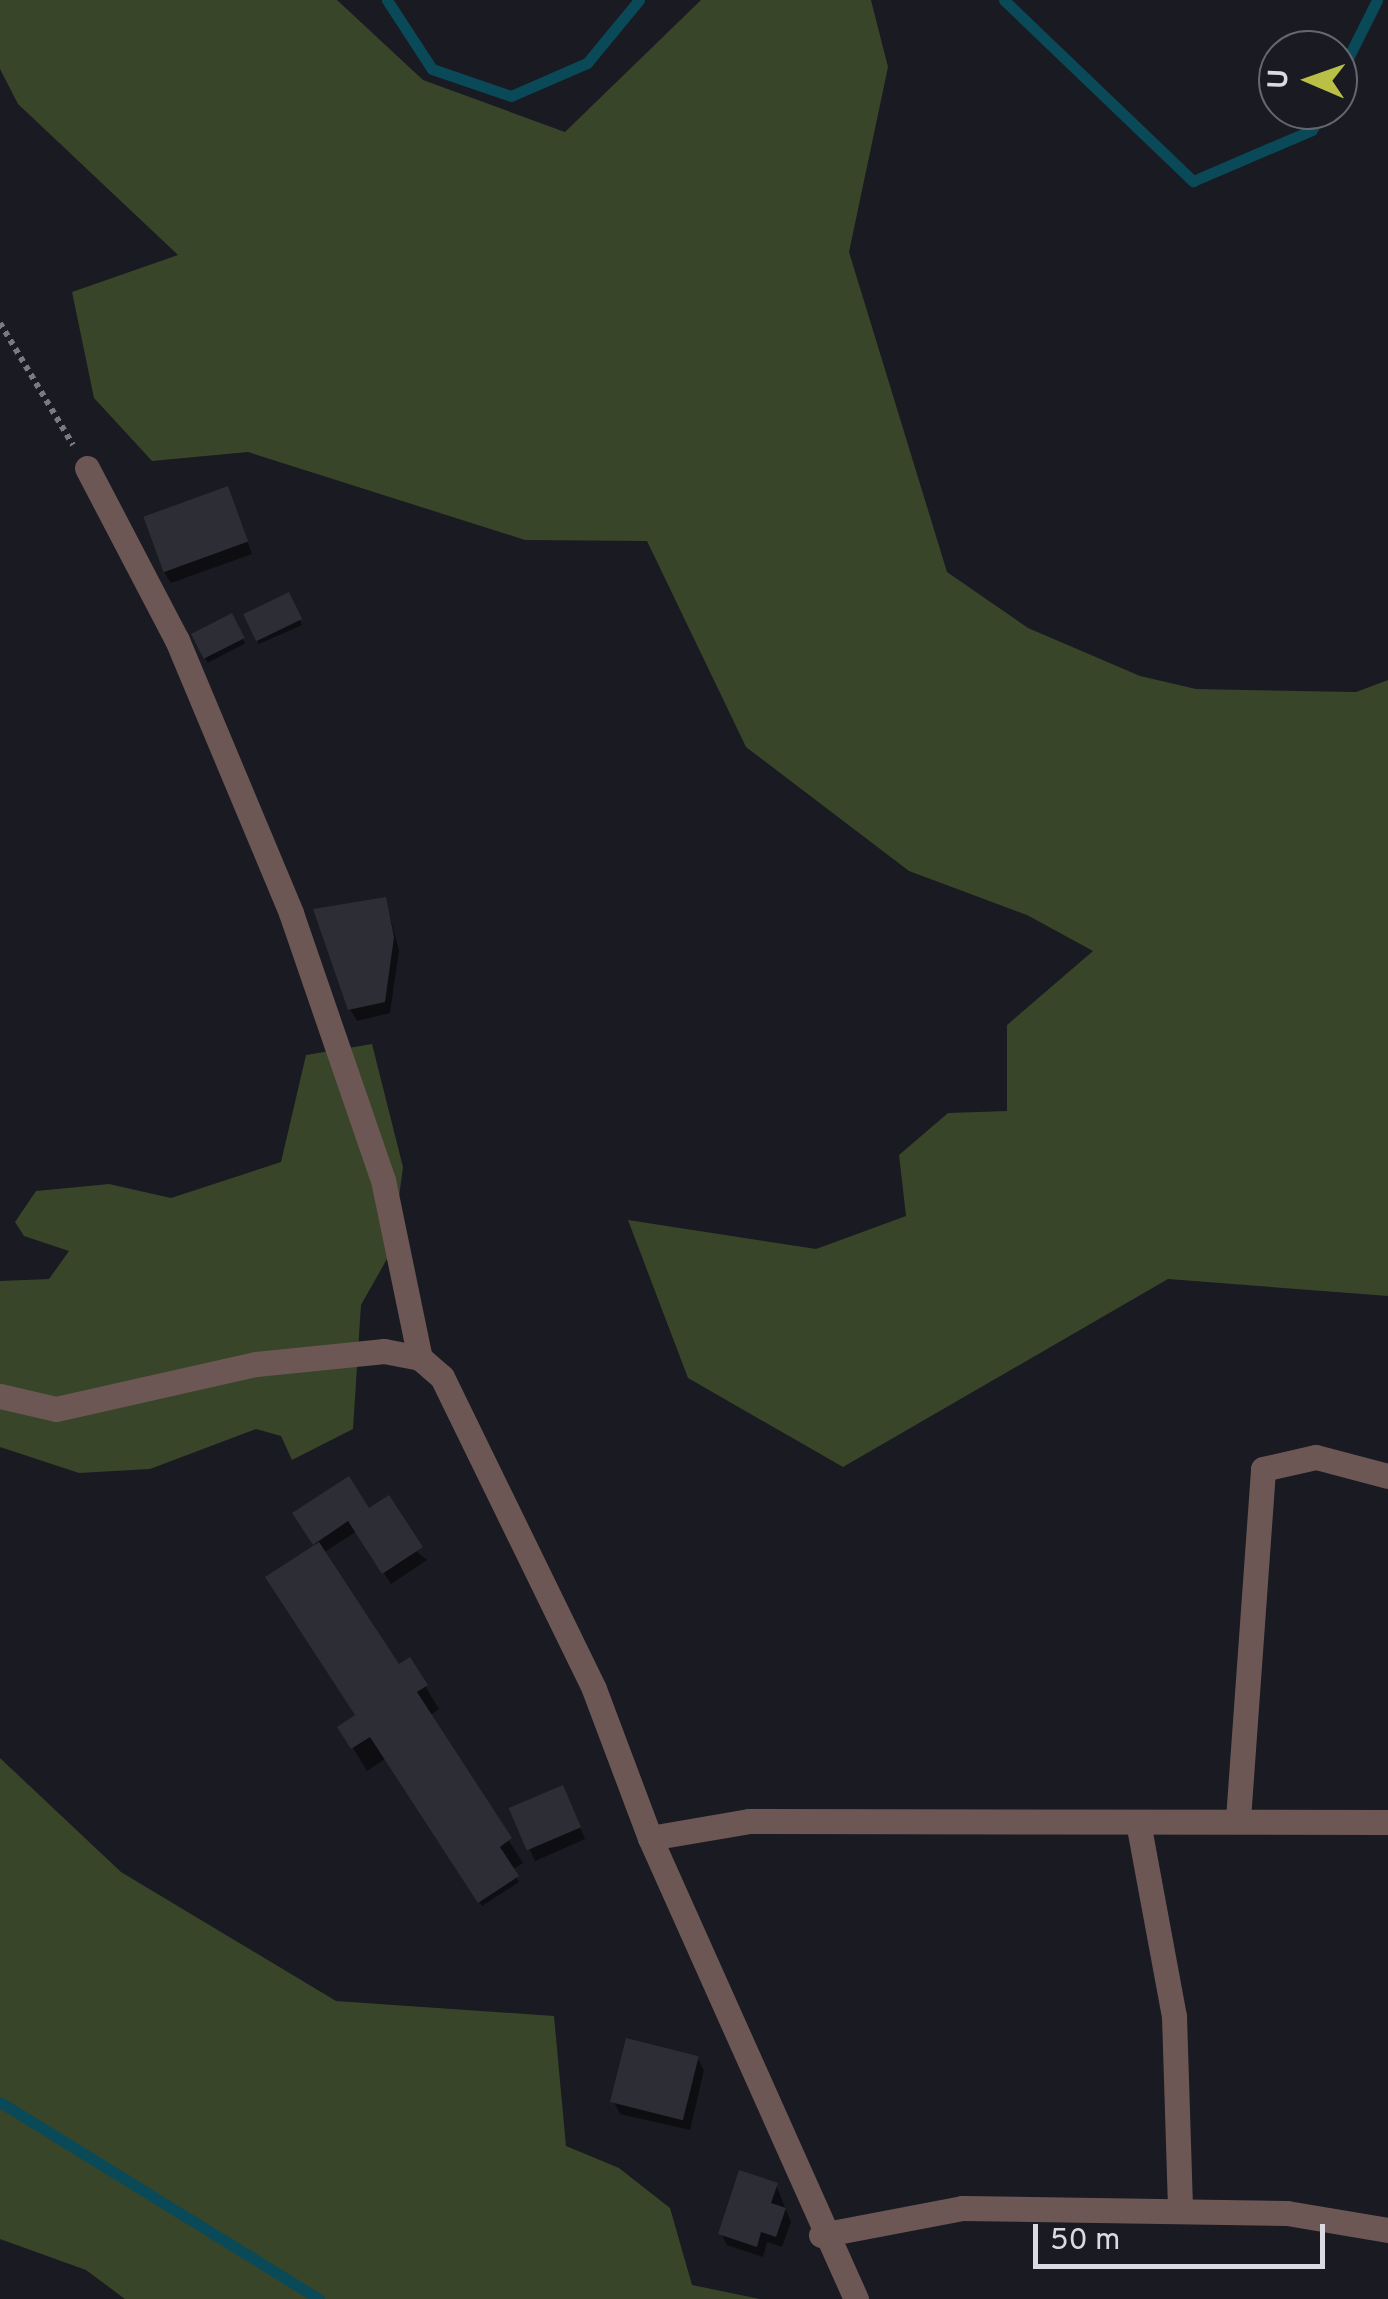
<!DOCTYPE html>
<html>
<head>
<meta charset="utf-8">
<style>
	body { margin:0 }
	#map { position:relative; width:1388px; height:2299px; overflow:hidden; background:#191a22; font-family:Overpass,sans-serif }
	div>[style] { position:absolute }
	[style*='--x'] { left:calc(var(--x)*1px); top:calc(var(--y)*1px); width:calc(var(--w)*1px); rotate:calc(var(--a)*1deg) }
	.green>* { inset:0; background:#384528 }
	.shadow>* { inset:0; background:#0007; transform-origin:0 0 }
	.stream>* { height:11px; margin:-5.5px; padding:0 5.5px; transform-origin:5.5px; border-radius:5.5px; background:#0a4a58 }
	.building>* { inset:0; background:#2d2d35; transform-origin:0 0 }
	.path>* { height:6px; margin-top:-3px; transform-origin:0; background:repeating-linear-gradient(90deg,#7a7a81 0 5px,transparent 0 10px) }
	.minor>* { height:25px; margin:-12.5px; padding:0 12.5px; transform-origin:12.5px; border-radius:12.5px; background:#6d5754 }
	.tertiary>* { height:25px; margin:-12.5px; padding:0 12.5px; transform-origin:12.5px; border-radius:12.5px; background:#6d5754 }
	span { translate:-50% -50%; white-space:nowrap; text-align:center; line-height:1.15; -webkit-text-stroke:10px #191a22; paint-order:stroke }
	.north { position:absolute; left:1258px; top:30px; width:100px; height:100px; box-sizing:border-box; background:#191a22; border:2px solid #66676e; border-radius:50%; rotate:272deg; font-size:28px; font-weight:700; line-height:40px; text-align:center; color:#dadae0 }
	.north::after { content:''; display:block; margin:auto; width:35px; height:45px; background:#bac045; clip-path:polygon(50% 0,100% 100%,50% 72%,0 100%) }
	.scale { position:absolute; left:1033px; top:2224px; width:292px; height:45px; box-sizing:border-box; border:5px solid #dadae0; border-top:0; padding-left:12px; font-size:30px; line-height:35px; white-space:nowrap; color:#dadae0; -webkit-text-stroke:8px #191a22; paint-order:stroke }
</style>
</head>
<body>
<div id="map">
	<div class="green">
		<div style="clip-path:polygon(0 0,337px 0,423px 80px,565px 132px,701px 0,871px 0,888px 67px,849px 252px,947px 572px,1028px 628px,1140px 676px,1196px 689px,1356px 692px,1388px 680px,1388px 1296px,1168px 1279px,843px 1467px,688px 1378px,628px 1220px,816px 1249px,906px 1216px,899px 1155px,948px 1113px,1007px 1111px,1007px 1025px,1093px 951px,1027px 915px,909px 871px,746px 747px,647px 541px,525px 540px,248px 452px,152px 461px,94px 398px,72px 292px,178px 255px,18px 104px,0 69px)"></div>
		<div style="clip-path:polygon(372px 1044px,403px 1167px,392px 1250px,361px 1305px,353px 1429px,292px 1460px,281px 1436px,256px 1429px,150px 1469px,79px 1473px,0 1447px,0 1281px,49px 1279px,69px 1251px,24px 1236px,15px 1222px,36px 1191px,109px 1184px,171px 1198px,281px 1162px,306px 1055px)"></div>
		<div style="clip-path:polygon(0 1758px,121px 1872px,336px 2001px,554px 2016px,566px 2146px,619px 2168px,670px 2208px,692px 2285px,760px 2299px,125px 2299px,86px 2270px,0 2239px)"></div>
	</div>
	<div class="shadow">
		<div style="clip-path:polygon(227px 489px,252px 554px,171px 583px,164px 572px)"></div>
		<div style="clip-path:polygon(288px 595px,302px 625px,259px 644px,256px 639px)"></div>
		<div style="left:231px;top:616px;width:31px;height:42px;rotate:63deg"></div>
		<div style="clip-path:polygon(385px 899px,399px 950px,390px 1013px,357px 1021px,350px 1009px)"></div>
		<div style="clip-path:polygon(368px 1511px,427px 1560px,391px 1584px,357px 1531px,323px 1553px,398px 1668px,425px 1686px,439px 1709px,429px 1716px,523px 1863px,512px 1870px,519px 1882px,482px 1906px,385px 1759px,367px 1771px,341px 1728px,357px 1717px,316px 1547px,296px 1514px)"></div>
		<div style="clip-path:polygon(568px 1800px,585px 1839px,535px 1861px,512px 1809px)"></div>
		<div style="clip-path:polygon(697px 2058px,704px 2070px,690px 2130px,620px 2114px,614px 2102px)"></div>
		<div style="clip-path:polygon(776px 2185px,791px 2222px,782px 2247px,767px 2242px,763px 2257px,727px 2245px,721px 2233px)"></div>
	</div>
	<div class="stream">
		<div style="--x:387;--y:0;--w:82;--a:56.9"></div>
		<div style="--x:432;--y:69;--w:83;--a:18.9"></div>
		<div style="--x:511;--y:96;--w:83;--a:-23.5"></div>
		<div style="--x:587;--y:63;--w:82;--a:-50.5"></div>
		<div style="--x:1004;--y:0;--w:262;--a:43.8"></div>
		<div style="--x:1193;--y:181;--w:129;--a:-23.2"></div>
		<div style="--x:1312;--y:130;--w:22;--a:-63"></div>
		<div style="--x:1338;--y:78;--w:87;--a:-63.4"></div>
		<div style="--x:0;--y:2102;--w:375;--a:31.7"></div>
	</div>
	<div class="building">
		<div style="left:228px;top:486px;width:59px;height:90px;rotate:70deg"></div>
		<div style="left:289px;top:592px;width:30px;height:51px;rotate:64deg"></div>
		<div style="left:232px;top:613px;width:28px;height:46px;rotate:63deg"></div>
		<div style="clip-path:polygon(386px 897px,394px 937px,385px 1002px,348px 1010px,313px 909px)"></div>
		<div style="clip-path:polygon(349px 1476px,369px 1508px,389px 1495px,423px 1547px,382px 1574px,348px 1521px,313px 1545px,292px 1513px)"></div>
		<div style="clip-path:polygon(319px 1542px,399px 1664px,410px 1657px,428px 1685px,417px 1692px,512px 1838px,500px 1847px,519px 1876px,478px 1903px,370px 1737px,351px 1749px,337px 1727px,355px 1715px,265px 1577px)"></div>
		<div style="left:563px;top:1785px;width:46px;height:59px;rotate:67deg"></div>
		<div style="left:626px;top:2038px;width:75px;height:66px;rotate:14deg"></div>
		<div style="clip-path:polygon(739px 2170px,778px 2183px,771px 2203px,786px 2208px,776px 2237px,761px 2232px,757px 2247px,718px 2234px)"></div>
	</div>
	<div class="path">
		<div style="--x:0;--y:323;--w:142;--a:59.1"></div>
	</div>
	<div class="minor">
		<div style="--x:87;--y:468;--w:194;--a:62.4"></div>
		<div style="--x:177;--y:640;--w:296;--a:67.3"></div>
		<div style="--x:291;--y:913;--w:282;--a:71"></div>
		<div style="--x:383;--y:1180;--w:182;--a:78.3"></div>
		<div style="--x:1238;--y:1819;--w:351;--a:-85.9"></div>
		<div style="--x:1263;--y:1469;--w:54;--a:-12.8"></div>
		<div style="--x:1316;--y:1457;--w:74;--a:14.8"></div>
		<div style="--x:1138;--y:1822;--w:197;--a:79.5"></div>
		<div style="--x:1174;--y:2016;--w:195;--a:88.2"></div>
		<div style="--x:650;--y:1838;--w:100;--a:-9.7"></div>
		<div style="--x:749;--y:1821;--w:639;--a:0.09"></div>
		<div style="--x:821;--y:2235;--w:144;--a:-10.8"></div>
		<div style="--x:962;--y:2208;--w:325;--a:0.9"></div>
		<div style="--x:1287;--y:2213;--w:102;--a:9.6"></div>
	</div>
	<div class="tertiary">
		<div style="--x:0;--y:1396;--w:57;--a:13.1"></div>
		<div style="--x:56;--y:1409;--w:205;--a:-12.7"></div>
		<div style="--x:256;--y:1364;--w:129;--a:-5.8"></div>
		<div style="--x:384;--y:1351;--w:37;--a:11"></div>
		<div style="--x:420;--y:1358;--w:29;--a:41"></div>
		<div style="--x:442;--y:1377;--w:347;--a:64"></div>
		<div style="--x:594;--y:1689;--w:159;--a:69.4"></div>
		<div style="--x:650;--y:1838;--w:505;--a:65.92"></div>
	</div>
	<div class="north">U</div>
	<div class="scale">50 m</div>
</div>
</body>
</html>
